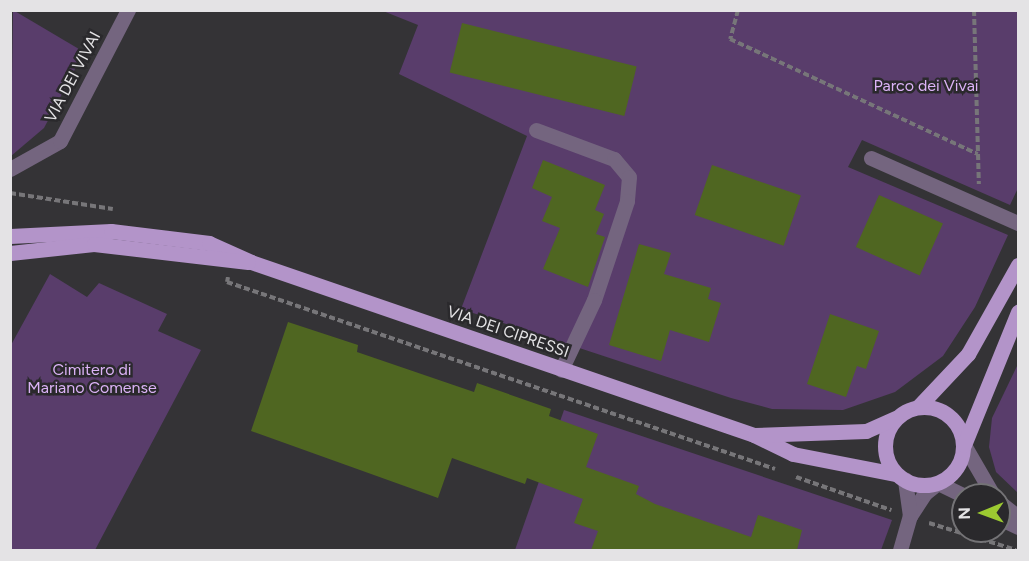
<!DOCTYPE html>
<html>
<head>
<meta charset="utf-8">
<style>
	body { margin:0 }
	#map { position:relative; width:1029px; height:561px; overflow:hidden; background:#343336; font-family:Figtree,sans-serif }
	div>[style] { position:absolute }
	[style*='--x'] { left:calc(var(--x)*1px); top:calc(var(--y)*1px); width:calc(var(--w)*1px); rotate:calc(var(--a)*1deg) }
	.green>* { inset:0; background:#593d6b }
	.building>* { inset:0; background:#4f6621; transform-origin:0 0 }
	.path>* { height:4px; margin-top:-2px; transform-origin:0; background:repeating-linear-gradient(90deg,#777679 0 6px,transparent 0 9px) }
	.minor>* { height:15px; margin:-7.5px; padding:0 7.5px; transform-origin:7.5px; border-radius:7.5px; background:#74657f }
	.major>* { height:15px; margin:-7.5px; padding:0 7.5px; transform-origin:7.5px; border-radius:7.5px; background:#b394c9 }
	.major>.ring { margin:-7.5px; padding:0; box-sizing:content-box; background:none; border:15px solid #b394c9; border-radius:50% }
	span { translate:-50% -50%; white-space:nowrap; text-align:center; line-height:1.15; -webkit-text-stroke:5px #2a292c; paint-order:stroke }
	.street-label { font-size:16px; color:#e4e3e5 }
	.park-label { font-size:16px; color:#dcb3f7 }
	.frame { position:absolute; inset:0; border:12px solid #e4e3e5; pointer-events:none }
	.north { position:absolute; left:951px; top:483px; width:60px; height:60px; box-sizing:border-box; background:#2a292c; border:2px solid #747376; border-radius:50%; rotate:269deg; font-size:16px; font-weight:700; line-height:24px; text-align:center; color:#e4e3e5 }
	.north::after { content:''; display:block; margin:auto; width:21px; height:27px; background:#9cca31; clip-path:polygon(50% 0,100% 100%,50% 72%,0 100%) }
</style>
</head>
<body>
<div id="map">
	<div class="green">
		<div style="clip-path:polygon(13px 10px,84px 52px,44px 128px,11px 156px)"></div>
		<div style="clip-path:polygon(383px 11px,1018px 11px,1018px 188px,1010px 205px,862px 140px,848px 167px,1008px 235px,975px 307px,943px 356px,895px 392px,843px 410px,772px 409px,731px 398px,461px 309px,527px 136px,399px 74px,418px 25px)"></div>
		<div style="clip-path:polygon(50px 274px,87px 297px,99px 283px,167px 314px,158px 331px,201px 350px,95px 550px,11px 550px,11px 345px)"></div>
		<div style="clip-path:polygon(1018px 364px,1018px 493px,996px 472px,989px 447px,992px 418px)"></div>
		<div style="clip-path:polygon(564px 410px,892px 520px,881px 550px,515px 550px)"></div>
	</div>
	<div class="building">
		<div style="left:462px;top:23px;width:180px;height:51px;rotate:14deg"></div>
		<div style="clip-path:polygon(543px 160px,605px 185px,595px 210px,604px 214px,596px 234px,605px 237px,588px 287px,543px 269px,560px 228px,542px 221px,552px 197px,532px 188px)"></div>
		<div style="left:712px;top:165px;width:94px;height:53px;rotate:19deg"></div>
		<div style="left:879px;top:195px;width:70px;height:57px;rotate:24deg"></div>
		<div style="clip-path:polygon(639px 244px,671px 253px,664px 274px,711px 288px,708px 299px,721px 303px,709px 342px,670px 330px,661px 361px,609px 345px)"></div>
		<div style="clip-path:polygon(830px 314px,879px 331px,866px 369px,857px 366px,846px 397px,807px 384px)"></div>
		<div style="clip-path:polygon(288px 322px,358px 345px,357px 352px,474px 392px,477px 383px,551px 409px,549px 416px,598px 434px,586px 467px,639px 486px,636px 494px,655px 504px,751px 537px,758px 515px,802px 530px,797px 550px,591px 550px,598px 531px,574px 523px,583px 499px,527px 478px,525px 484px,452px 458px,438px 498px,251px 431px)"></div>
	</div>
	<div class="path">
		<div style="--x:738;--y:10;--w:30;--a:105"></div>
		<div style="--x:730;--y:39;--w:273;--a:24.9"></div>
		<div style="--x:974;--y:10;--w:174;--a:88.4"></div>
		<div style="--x:10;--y:193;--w:104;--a:8.8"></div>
		<div style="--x:228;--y:277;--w:5;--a:101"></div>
		<div style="--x:227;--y:282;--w:579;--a:18.84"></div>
		<div style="--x:796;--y:477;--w:101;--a:19.2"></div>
		<div style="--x:929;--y:523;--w:91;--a:17.2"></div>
	</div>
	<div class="minor">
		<div style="--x:536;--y:130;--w:83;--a:20.4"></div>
		<div style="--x:614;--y:159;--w:23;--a:50"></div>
		<div style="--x:629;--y:177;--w:24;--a:95"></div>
		<div style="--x:627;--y:201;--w:104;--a:108.4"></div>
		<div style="--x:594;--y:300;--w:77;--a:115.2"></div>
		<div style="--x:871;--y:158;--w:161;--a:23.9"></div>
		<div style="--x:10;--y:169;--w:57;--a:-29.2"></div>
		<div style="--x:60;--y:141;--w:148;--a:-62.6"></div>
		<div style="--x:964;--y:445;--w:58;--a:59.9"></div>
		<div style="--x:999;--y:502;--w:24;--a:38"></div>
		<div style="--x:910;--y:516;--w:27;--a:-57"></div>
		<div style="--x:925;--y:493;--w:16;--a:-38"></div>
		<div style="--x:938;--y:483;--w:28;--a:26"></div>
		<div style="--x:999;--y:518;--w:21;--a:25"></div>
		<div style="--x:900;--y:550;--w:35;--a:-74"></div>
		<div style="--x:910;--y:516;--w:37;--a:-98"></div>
	</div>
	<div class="major">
		<div style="--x:10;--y:236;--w:101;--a:-2.8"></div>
		<div style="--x:111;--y:231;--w:99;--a:7"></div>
		<div style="--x:209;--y:243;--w:46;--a:24.3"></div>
		<div style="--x:251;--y:262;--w:532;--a:18.98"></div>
		<div style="--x:754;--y:435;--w:43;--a:26"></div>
		<div style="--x:793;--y:454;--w:105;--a:11"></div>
		<div style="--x:10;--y:253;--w:84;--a:-6.1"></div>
		<div style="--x:94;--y:244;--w:155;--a:6.7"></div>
		<div class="ring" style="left:885px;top:407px;width:63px;height:63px"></div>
		<div style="--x:918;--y:407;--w:73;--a:-46.7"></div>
		<div style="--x:968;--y:354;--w:102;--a:-60.7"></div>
		<div style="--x:755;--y:435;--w:111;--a:-2.1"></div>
		<div style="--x:866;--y:431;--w:32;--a:-24"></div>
		<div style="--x:964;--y:445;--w:144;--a:-67.9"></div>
	</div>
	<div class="street-label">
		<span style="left:73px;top:77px;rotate:-62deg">VIA DEI VIVAI</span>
		<span style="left:508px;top:332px;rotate:19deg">VIA DEI CIPRESSI</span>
	</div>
	<div class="park-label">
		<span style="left:926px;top:86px">Parco dei Vivai</span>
		<span style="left:92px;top:379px">Cimitero di<br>Mariano Comense</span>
	</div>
	<div class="frame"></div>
	<div class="north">N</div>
</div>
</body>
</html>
